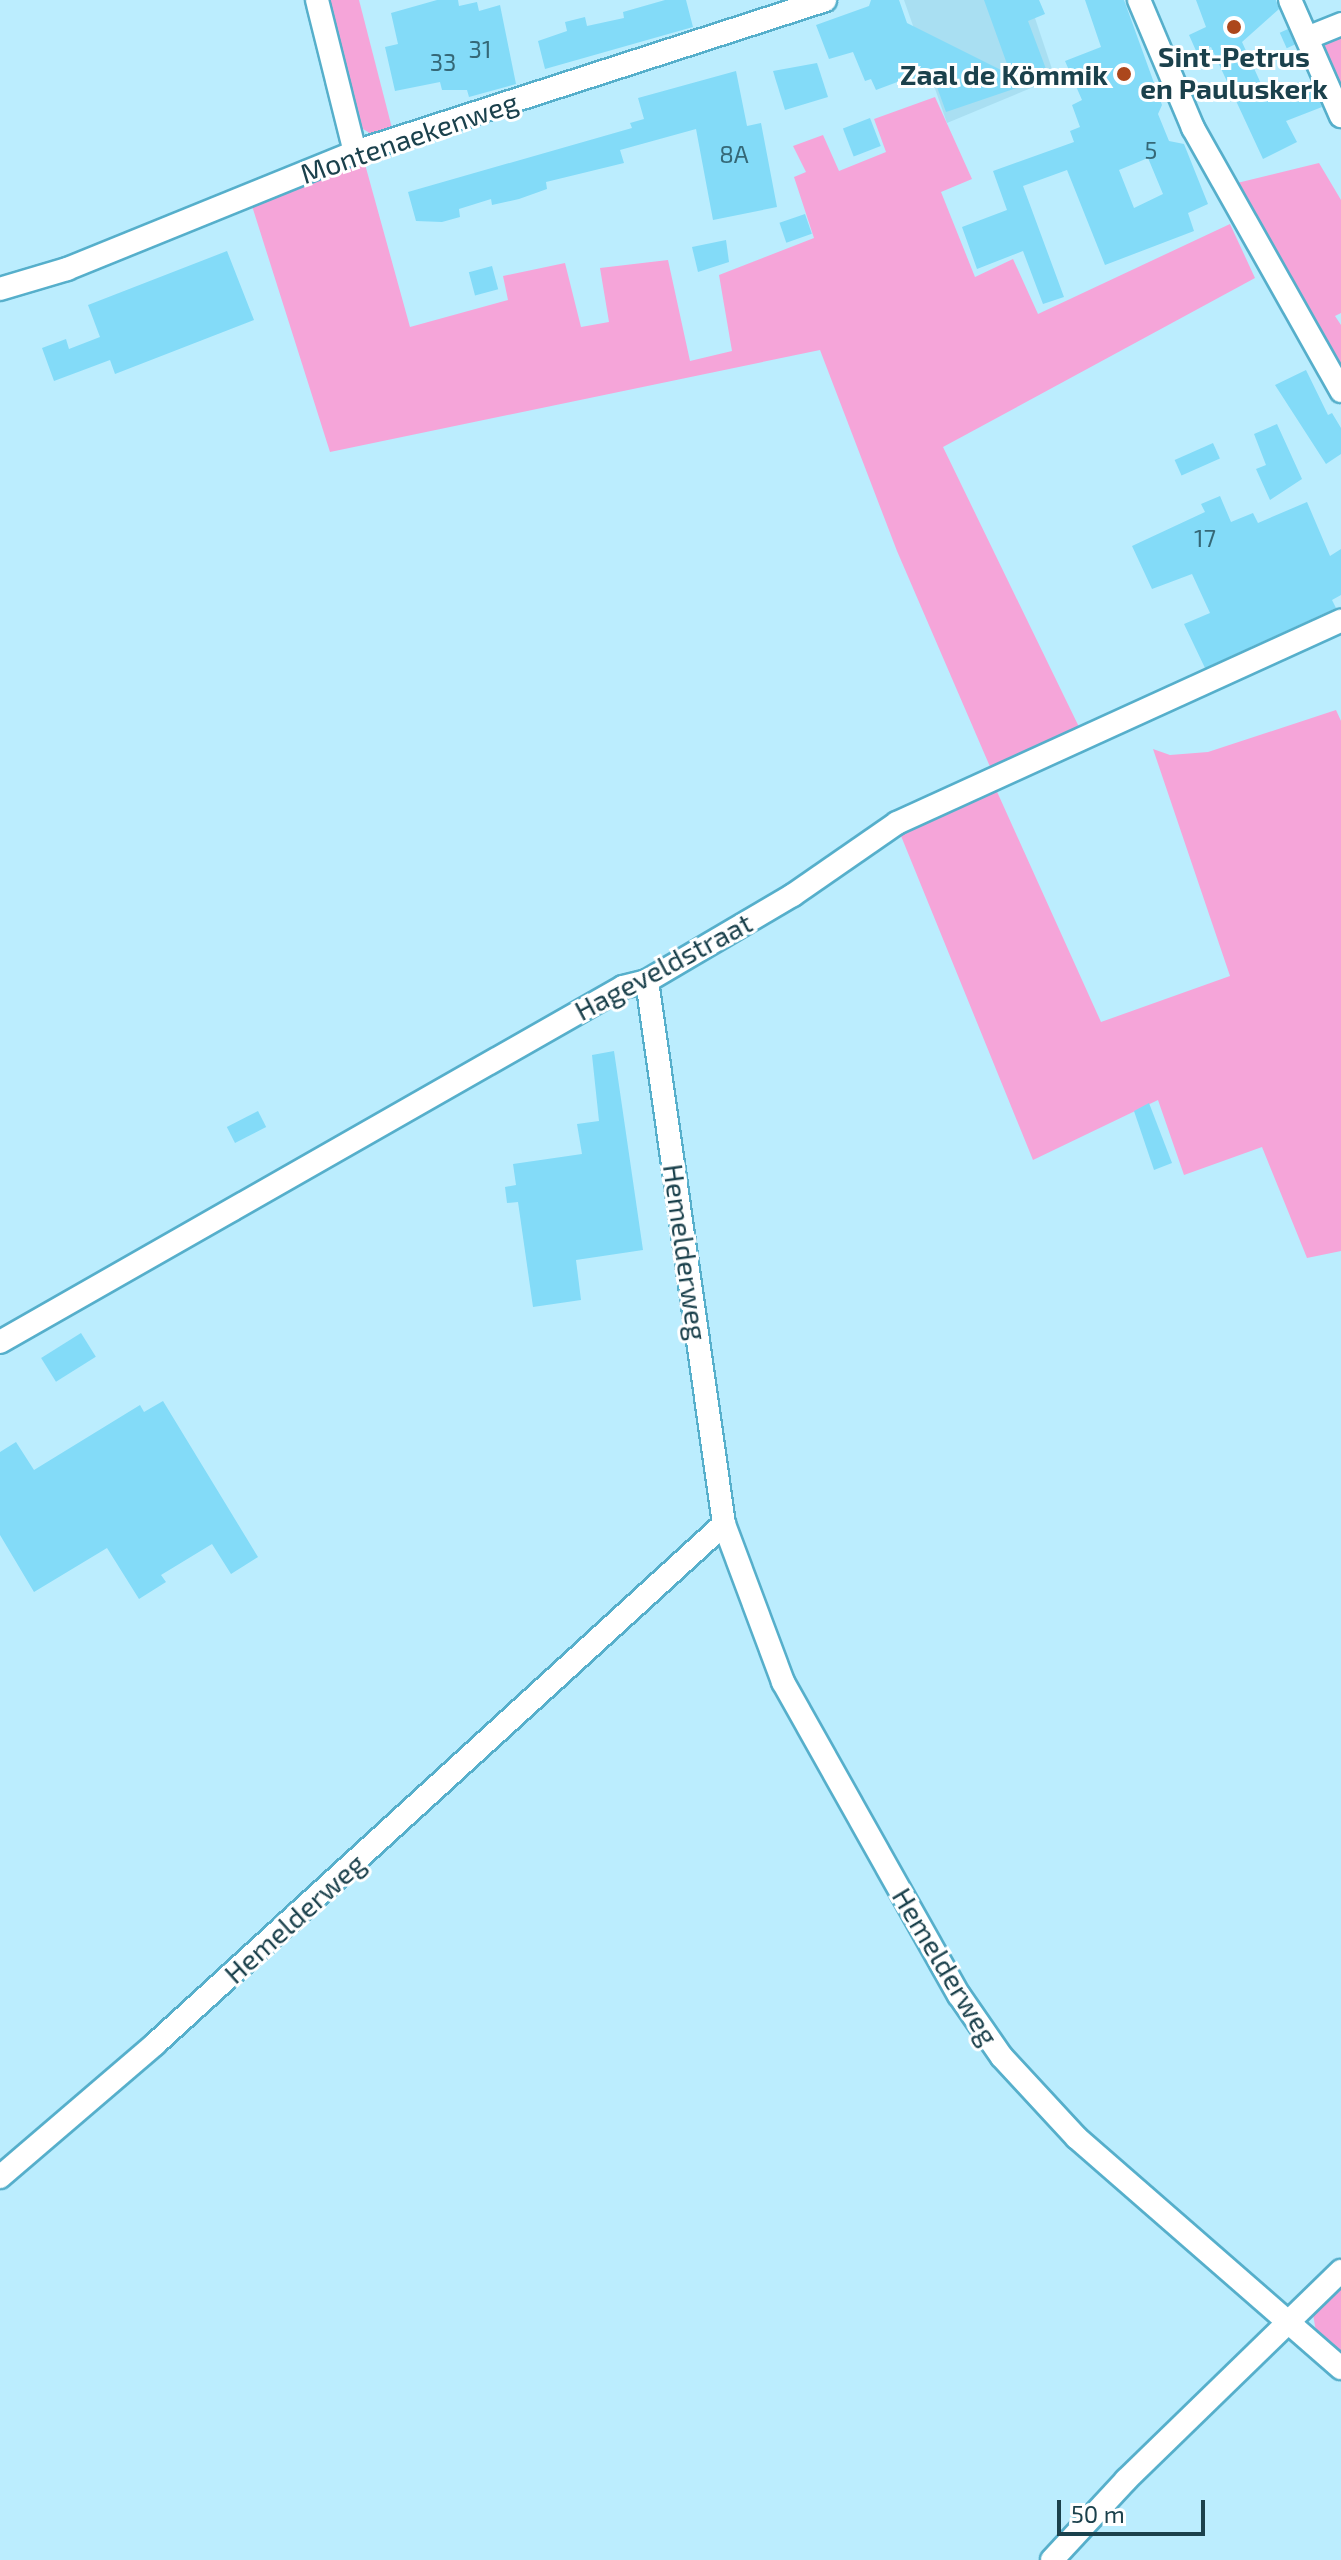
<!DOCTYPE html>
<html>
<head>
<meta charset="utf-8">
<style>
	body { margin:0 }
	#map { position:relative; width:1341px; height:2560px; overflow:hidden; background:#bbedfe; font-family:"Exo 2",sans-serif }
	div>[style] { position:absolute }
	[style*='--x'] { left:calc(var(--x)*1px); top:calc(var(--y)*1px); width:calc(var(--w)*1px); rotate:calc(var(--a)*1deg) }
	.built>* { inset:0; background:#a9dff2 }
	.green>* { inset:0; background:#f5a5d9 }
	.building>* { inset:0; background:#83dbf8; transform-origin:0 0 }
	.roads { filter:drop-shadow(2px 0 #56afcb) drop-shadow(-2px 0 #56afcb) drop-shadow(0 2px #56afcb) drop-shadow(0 -2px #56afcb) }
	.minor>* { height:22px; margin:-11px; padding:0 11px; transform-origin:11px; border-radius:11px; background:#fff }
	.dots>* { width:22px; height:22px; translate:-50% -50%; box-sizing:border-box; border:4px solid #fff; border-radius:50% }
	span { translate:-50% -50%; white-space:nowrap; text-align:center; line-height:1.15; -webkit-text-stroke:6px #fff; paint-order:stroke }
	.number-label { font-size:24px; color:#356877 }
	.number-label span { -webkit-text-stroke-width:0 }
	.poi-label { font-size:28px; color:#1b414c; font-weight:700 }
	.right { translate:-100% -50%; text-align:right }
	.street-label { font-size:28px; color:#1b414c }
	.scale { position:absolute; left:1057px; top:2500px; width:148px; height:36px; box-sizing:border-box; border:4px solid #1b414c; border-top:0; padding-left:10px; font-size:24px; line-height:28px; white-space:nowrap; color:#1b414c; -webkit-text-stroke:6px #fff; paint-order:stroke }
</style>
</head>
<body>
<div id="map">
	<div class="built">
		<div style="clip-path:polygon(904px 0,1029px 0,1055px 78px,947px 123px)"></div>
	</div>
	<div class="green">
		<div style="clip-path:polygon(326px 0,359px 0,393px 132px,373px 135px,363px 129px)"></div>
		<div style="clip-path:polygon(1341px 33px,1341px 126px,1314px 44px)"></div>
		<div style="clip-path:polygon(935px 97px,972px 179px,941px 192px,975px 277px,1013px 259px,1038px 314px,1230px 224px,1255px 278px,943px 447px,1080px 729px,991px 769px,897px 551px,820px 350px,330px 452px,252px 206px,363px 157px,410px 327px,508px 300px,503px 276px,565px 263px,581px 327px,609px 322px,600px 268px,668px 260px,690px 361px,732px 351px,719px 275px,814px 238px,794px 177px,806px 172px,793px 146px,823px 135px,839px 171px,886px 152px,874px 119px)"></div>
		<div style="clip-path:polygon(1319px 163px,1341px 200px,1341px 313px,1335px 316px,1341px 325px,1341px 368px,1233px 184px)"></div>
		<div style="clip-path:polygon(1336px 710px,1341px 721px,1341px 1251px,1307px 1258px,1262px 1147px,1184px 1175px,1158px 1100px,1033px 1160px,899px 831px,994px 785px,1101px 1022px,1230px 976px,1153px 749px,1170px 755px,1208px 752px)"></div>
		<div style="clip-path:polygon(1341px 2281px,1341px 2360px,1316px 2332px,1313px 2314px,1318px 2302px)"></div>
	</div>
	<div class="building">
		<div style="clip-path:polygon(437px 0,458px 0,459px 6px,477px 2px,479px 11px,500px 5px,516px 84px,469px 97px,467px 90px,442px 90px,440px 82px,395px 91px,385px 47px,398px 44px,391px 13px)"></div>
		<div style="clip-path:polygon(665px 0,686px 0,693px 27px,545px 69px,538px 41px,567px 31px,565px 22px,585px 17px,587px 26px,624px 18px,623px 12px)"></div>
		<div style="clip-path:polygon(871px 0,899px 0,907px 23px,1011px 75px,984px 0,1039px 0,1045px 14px,1028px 21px,1049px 77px,946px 112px,933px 76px,910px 85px,908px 78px,876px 90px,871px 79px,865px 81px,853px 52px,829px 59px,816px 25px,869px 6px)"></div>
		<div style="clip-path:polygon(evenodd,1085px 0,1124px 0,1162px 105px,1158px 114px,1169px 141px,1184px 144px,1208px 204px,1188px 213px,1194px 231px,1105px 265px,1067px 170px,1023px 186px,1064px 297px,1043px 304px,1023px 251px,977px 269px,962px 227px,1007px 210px,993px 171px,1074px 142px,1070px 131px,1080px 127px,1072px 105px,1082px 100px,1065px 61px,1101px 47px,1085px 0,1148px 158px,1163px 194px,1134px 208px,1119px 170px,1148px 158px)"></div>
		<div style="clip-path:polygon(1196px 0,1276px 0,1279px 9px,1242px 42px,1268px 99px,1311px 82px,1322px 107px,1286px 121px,1297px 142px,1263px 159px,1211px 47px,1197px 53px,1189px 35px,1206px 27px)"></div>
		<div style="left:1288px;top:29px;width:17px;height:9px;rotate:66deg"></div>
		<div style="clip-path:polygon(817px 63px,828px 97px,785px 110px,773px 71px)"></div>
		<div style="clip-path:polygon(736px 71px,747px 126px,761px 123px,777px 207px,713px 220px,696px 129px,620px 150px,624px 163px,546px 182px,547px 189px,519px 199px,492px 205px,491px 199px,459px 209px,460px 217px,442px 222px,416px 221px,408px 192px,632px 128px,630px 123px,644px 119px,638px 98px)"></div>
		<div style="left:870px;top:118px;width:30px;height:29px;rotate:69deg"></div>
		<div style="left:805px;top:214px;width:21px;height:27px;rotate:71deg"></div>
		<div style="clip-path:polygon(726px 240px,729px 262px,698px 272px,692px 247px)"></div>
		<div style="clip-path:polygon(227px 251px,254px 320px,115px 374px,110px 360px,54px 381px,42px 348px,66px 339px,69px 349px,100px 337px,88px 305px)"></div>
		<div style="left:492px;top:266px;width:24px;height:24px;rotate:75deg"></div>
		<div style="clip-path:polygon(1306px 370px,1328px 415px,1332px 413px,1341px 428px,1341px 454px,1326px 464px,1275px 385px)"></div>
		<div style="clip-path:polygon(1277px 424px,1302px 479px,1270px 500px,1256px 469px,1266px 465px,1254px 434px)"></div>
		<div style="left:1213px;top:443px;width:17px;height:42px;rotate:66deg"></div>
		<div style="clip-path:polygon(1220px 496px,1231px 522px,1253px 513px,1258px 523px,1307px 502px,1330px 556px,1341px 549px,1341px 595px,1332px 600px,1336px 608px,1205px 668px,1184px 624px,1210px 613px,1192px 574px,1152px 589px,1132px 546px,1205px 512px,1201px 504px)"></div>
		<div style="clip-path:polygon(614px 1051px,643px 1250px,576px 1260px,581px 1300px,533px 1307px,518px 1202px,507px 1203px,505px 1187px,516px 1185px,513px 1164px,582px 1154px,577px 1124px,599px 1121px,592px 1055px)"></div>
		<div style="clip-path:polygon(1149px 1103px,1172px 1163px,1154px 1170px,1134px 1111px)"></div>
		<div style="left:258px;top:1111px;width:18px;height:35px;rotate:63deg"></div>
		<div style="left:81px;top:1333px;width:28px;height:47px;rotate:58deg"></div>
		<div style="clip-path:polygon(163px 1401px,258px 1557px,231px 1574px,212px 1544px,161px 1575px,166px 1582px,139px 1599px,107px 1548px,34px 1592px,0 1535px,0 1452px,16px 1442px,34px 1470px,140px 1405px,144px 1412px)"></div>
	</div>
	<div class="roads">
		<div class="minor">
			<div style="--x:317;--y:0;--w:157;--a:76"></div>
			<div style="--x:1139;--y:0;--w:139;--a:67.1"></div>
			<div style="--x:1193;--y:128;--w:302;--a:60.6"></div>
			<div style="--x:1290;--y:0;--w:127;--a:66.3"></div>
			<div style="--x:1307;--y:38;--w:37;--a:-22"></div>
			<div style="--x:0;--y:289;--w:70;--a:-16.6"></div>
			<div style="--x:67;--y:269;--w:311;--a:-22.1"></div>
			<div style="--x:355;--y:152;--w:494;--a:-17.9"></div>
			<div style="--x:647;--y:981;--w:548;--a:81.93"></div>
			<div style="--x:724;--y:1524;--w:169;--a:69.5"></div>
			<div style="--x:783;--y:1682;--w:359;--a:60.7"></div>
			<div style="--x:959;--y:1995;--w:75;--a:55.3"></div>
			<div style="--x:1002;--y:2057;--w:110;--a:47.2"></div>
			<div style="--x:1077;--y:2138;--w:350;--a:41.1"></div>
			<div style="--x:0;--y:1342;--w:717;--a:-29.68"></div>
			<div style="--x:623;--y:987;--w:25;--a:-14"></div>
			<div style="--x:647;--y:981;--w:169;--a:-30.5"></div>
			<div style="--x:793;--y:895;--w:126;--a:-34.7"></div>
			<div style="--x:897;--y:823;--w:488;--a:-24.5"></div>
			<div style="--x:0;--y:2177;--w:204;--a:-40.6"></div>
			<div style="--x:155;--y:2044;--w:771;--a:-42.42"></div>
			<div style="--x:1052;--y:2560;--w:109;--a:-47.2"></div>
			<div style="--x:1126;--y:2480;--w:300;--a:-44.2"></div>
		</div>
	</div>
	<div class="dots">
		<div style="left:1234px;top:27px;background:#ac471c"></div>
		<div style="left:1124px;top:74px;background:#ac471c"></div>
	</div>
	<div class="number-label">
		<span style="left:480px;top:49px">31</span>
		<span style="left:443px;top:62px">33</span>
		<span style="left:1151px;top:150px">5</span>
		<span style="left:734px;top:154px">8A</span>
		<span style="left:1205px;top:538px">17</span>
	</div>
	<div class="poi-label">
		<span style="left:1234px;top:72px">Sint-Petrus<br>en Pauluskerk</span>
		<span class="right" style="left:1108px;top:74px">Zaal de Kömmik</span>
	</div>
	<div class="street-label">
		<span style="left:409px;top:137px;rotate:-19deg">Montenaekenweg</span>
		<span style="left:663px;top:966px;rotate:-28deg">Hageveldstraat</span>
		<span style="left:686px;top:1252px;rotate:82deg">Hemelderweg</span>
		<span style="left:294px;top:1918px;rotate:-42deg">Hemelderweg</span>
		<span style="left:946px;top:1966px;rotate:59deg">Hemelderweg</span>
	</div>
	<div class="scale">50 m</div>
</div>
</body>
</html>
